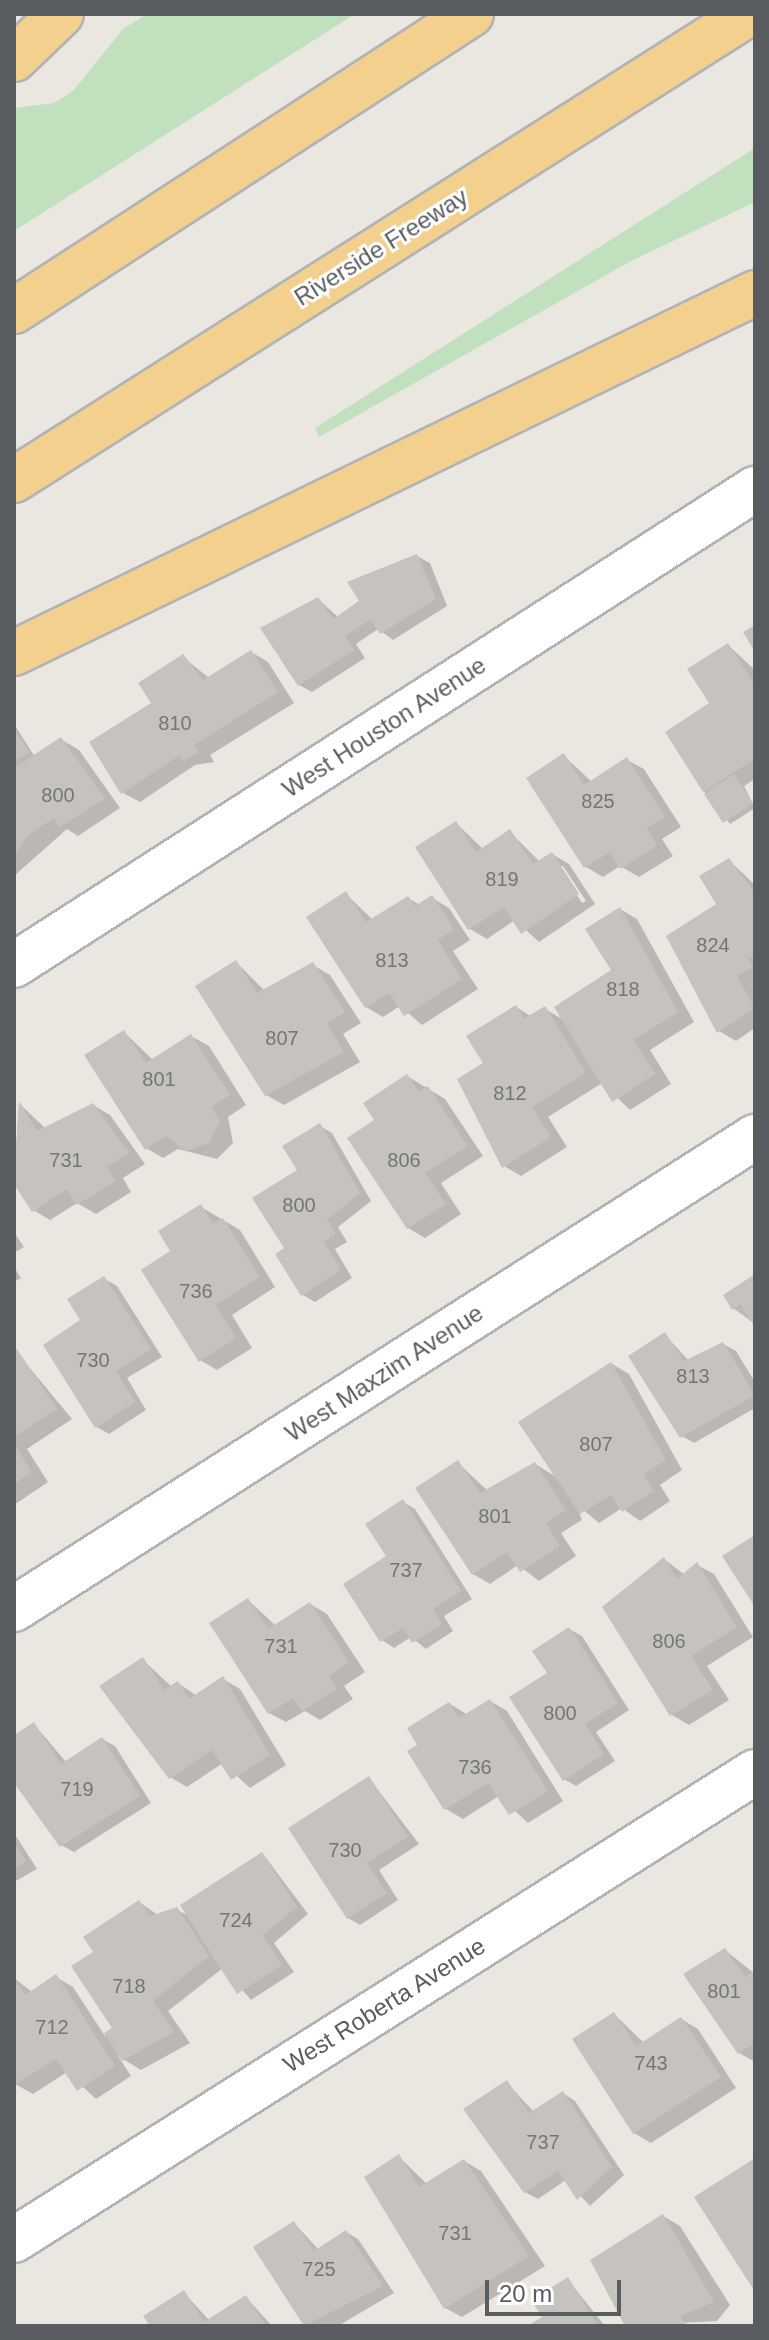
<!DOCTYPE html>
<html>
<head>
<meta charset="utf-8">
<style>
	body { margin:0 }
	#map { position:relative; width:769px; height:2340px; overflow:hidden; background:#eae7e0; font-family:Arial,sans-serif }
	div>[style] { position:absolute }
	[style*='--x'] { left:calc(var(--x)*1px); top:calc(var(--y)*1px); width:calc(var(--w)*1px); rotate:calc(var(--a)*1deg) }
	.green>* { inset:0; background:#c1e1be }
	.shadow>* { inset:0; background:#0003 }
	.building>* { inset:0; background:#c6c2bd; transform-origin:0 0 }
	.roads { filter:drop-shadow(2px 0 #b1b3b7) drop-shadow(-2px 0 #b1b3b7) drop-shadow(0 2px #b1b3b7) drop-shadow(0 -2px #b1b3b7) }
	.street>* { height:44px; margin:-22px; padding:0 22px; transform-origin:22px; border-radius:22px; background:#fff }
	.highway>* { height:44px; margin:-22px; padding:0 22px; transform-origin:22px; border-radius:22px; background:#f3d08e }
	span { translate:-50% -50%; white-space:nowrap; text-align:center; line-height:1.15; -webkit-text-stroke:6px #fff; paint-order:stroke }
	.number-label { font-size:20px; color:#747677 }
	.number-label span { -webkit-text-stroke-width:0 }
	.street-label { font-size:24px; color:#595c60 }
	.frame { position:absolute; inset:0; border:16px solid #595c60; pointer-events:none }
	.scale { position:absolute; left:485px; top:2280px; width:136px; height:36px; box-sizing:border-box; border:4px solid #595c60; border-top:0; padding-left:10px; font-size:24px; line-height:28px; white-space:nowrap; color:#595c60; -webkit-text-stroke:6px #fff; paint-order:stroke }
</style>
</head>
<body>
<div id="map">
	<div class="green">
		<div style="clip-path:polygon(147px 14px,355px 14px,14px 231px,14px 108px,54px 103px,73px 91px,123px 29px)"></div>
		<div style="clip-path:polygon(755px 148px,755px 202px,631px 261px,319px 437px,315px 428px)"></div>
	</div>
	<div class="shadow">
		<div style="clip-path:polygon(417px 556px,430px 563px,447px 606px,393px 640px,378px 629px,356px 644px,365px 658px,312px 692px,299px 685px,263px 628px,318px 599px,338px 617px)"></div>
		<div style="clip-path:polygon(728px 645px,755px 670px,755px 779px,744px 786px,755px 808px,730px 824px,704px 791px,712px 704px)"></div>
		<div style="clip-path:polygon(251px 652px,268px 662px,294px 703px,210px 755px,214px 762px,195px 765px,140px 802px,123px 793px,154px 703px,183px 657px,209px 678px)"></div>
		<div style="clip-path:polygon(14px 724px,35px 757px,62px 740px,79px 750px,120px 808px,78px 836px,67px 829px,14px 876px)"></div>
		<div style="clip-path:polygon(564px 756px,592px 782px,627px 760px,644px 769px,681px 827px,662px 839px,673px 856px,639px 877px,620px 866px,603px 877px,586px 867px)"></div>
		<div style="clip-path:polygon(evenodd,456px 823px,483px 849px,510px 832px,540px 862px,552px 854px,569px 864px,595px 904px,539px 942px,515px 920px,487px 939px,470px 929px,456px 823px,558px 866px,563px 866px,586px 901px,582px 903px,558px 866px)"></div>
		<div style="clip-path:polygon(729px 860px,755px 885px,755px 1028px,736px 1041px,719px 1031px,719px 904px)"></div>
		<div style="clip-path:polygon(346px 894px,373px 920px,408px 898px,420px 905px,432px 898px,449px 908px,470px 940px,453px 951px,478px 989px,422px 1025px,400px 1006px,383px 1017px,366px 1007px)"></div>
		<div style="clip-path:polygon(620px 909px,637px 919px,694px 1022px,650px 1050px,671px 1084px,630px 1110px,602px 1083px,548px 1117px,567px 1147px,521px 1176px,504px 1166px,486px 1063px,516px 1007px,532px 1017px,545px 1009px,564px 1020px,614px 971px)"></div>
		<div style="clip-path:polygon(236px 962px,265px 991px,313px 965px,330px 975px,361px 1023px,343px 1034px,360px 1062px,284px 1105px,266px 1095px)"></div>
		<div style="clip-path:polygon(124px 1032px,153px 1060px,191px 1036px,209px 1046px,246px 1105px,228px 1117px,233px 1143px,217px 1159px,178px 1149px,163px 1158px,146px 1148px)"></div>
		<div style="clip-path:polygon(407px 1076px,445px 1099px,483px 1156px,441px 1183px,461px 1214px,425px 1238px,408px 1228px)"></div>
		<div style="clip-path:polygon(19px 1103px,46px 1129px,93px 1105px,110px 1115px,145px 1164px,123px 1178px,131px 1192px,96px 1214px,77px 1203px,50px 1220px,33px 1210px,14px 1180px)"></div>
		<div style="clip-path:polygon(320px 1126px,332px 1133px,371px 1201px,338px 1227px,347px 1242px,335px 1249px,352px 1278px,315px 1302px,303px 1295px,287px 1249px,300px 1171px)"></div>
		<div style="clip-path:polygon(201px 1207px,240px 1230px,275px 1287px,232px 1315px,252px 1348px,217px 1370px,200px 1360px,173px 1252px)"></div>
		<div style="clip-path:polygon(14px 1232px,24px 1247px,14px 1253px)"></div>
		<div style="clip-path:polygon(14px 1267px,21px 1278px,14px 1282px)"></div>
		<div style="clip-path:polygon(755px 1277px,755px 1324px,733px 1308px)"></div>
		<div style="clip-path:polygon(105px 1279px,117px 1286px,162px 1357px,127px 1378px,146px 1410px,109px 1434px,97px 1427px,83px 1321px)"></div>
		<div style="clip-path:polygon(665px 1335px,689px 1361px,723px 1344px,736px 1351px,755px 1382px,755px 1408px,694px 1443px,682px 1436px)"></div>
		<div style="clip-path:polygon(14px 1349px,72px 1419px,27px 1449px,48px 1482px,14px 1505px)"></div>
		<div style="clip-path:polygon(612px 1364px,629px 1374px,682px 1470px,660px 1485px,670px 1501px,640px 1521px,622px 1508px,599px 1523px,576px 1504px,582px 1520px,561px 1533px,576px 1556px,539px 1581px,518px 1565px,490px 1584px,473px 1574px,458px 1463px,488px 1491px,535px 1464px,558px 1478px)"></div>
		<div style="clip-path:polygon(403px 1502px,415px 1509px,472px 1599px,444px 1616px,453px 1631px,426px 1649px,411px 1637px,394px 1648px,382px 1640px,389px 1557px)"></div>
		<div style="clip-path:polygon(664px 1559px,685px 1575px,697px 1565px,714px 1574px,753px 1637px,707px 1666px,729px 1700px,689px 1725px,672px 1715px)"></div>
		<div style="clip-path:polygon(248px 1600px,276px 1626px,310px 1604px,327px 1614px,365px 1672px,344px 1686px,353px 1699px,320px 1720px,305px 1711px,286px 1722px,269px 1713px)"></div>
		<div style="clip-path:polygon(569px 1629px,582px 1636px,629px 1710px,596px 1732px,615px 1761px,576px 1786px,564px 1779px,550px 1674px)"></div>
		<div style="clip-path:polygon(143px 1660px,172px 1687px,178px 1683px,197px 1696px,223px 1679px,240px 1689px,286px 1765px,250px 1788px,223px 1763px,187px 1787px,170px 1777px)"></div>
		<div style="clip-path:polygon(490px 1701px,507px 1711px,563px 1801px,528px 1823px,499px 1796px,463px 1819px,446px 1809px,420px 1745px,450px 1704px,468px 1715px)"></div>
		<div style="clip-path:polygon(34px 1724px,66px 1762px,102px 1739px,115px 1746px,151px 1803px,74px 1852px,61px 1845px,14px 1777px,14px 1737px)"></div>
		<div style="clip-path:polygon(369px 1778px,419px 1844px,379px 1870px,398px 1900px,360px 1925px,348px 1918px)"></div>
		<div style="clip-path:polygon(14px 1833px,37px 1869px,14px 1882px)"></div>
		<div style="clip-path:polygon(263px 1854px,308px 1914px,274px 1943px,294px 1972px,251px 2000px,223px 1968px,168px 2011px,190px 2043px,141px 2070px,118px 2056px,131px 2076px,96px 2099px,67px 2072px,33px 2094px,15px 2084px,14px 1978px,32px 1992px,56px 1977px,73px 1987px,105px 2036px,115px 2028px,95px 1953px,139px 1902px,158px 1915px,176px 1909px,190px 1917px)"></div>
		<div style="clip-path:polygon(725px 1950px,755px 1974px,755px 2062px,739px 2053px)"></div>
		<div style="clip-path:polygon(614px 2014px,644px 2043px,681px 2019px,698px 2029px,736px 2088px,651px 2143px,634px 2133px)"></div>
		<div style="clip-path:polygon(507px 2083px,534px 2112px,563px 2093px,575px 2101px,624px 2175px,590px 2206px,566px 2180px,538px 2199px,525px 2192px)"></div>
		<div style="clip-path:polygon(399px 2157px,427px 2184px,464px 2161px,481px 2171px,545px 2266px,462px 2317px,445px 2308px)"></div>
		<div style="clip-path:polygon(663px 2216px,680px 2226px,730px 2305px,717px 2321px,630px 2326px)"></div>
		<div style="clip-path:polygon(294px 2223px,319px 2250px,346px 2232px,358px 2239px,394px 2293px,338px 2326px,306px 2326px,256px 2248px)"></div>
		<div style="clip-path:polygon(568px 2280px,605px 2326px,531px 2326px,545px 2318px)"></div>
		<div style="clip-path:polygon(184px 2293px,209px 2320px,246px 2297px,272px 2326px,152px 2326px)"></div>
	</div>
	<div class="building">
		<div style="clip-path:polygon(417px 554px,436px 599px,380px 634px,370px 620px,345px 636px,354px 650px,298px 686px,260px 628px,318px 597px,333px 619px,359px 601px,347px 582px)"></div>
		<div style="clip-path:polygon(755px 625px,755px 652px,743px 632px)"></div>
		<div style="clip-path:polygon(728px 643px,755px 685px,755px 759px,703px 792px,665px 732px,709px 703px,687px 669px)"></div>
		<div style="clip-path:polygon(251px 650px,278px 692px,194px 745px,198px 752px,184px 761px,180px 755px,121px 794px,89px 742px,151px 703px,138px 683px,183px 654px,203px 680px)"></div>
		<div style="clip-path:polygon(14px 728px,30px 753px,14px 762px)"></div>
		<div style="clip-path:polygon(61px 737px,105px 798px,60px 827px,54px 818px,28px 835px,14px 856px,14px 768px)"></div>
		<div style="clip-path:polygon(564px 753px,584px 785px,627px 757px,665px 817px,647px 828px,657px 846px,620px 869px,610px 852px,584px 868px,526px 778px)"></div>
		<div style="left:734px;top:774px;width:35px;height:36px;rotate:57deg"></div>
		<div style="clip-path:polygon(456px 821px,476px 852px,510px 829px,533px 864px,552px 852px,579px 894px,521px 934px,504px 907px,468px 930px,415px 847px)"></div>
		<div style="clip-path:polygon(729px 858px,755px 893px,755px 958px,747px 957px,753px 967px,737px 976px,755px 1008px,717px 1033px,666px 936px,716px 904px,699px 876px)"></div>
		<div style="clip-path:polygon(346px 891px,366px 922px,408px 896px,415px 906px,432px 895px,454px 929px,438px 940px,462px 979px,404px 1016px,389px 993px,365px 1008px,306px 917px)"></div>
		<div style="clip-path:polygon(620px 907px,678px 1012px,634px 1040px,655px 1074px,612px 1102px,554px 1007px,611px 970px,585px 929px)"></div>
		<div style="clip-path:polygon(236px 960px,257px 993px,313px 962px,345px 1012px,327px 1024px,344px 1052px,265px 1096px,195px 986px)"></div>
		<div style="clip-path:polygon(516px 1005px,524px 1019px,545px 1006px,586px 1073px,532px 1107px,551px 1137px,502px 1168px,457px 1079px,483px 1063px,466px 1036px)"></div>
		<div style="clip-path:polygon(124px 1030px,146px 1063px,191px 1034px,230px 1095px,211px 1107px,220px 1121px,209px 1143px,185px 1151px,166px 1136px,145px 1150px,84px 1055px)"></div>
		<div style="clip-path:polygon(407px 1074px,419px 1092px,428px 1086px,468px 1146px,425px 1173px,446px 1204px,407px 1229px,347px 1138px,374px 1120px,363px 1103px)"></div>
		<div style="clip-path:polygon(19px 1101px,37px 1131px,93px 1103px,129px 1153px,107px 1167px,116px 1181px,77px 1205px,67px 1189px,32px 1212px,14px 1184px)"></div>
		<div style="clip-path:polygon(320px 1123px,360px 1193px,327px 1220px,336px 1234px,324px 1242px,341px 1270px,301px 1296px,275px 1254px,284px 1248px,252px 1198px,297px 1170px,282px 1146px)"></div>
		<div style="clip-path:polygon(201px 1204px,213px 1224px,223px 1218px,260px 1277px,216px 1305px,236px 1338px,199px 1362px,141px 1270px,170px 1251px,158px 1231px)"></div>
		<div style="clip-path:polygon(755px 1274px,755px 1327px,740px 1304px,732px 1310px,723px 1295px)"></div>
		<div style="clip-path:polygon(104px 1276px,151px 1349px,116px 1371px,135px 1402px,95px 1428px,43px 1345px,80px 1320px,67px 1299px)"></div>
		<div style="clip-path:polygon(665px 1332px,684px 1361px,723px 1342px,755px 1395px,680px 1438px,628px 1356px)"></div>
		<div style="clip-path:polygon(17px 1349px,57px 1409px,14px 1437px,14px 1351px)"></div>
		<div style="clip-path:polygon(611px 1362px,666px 1460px,644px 1474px,654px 1491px,622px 1512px,611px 1495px,580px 1514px,518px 1422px)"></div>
		<div style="clip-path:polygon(14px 1444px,32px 1472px,14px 1484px)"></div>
		<div style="clip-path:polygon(458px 1460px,480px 1493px,535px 1462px,566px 1510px,546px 1523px,560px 1546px,520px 1572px,507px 1552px,472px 1575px,415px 1488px)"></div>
		<div style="clip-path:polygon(403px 1499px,461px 1591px,433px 1609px,442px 1624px,412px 1643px,403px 1628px,380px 1642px,343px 1584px,386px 1556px,365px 1524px)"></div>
		<div style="clip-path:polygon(755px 1535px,755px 1607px,722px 1556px)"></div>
		<div style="clip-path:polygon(664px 1557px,677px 1579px,697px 1562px,737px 1627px,691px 1656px,713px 1690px,670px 1716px,602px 1607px)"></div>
		<div style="clip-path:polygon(248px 1598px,268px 1629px,310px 1602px,349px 1662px,329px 1676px,337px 1689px,302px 1711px,293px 1698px,268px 1714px,209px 1623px)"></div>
		<div style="clip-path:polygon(569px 1627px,618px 1703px,585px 1724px,604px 1754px,563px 1781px,509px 1697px,547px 1673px,532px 1651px)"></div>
		<div style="clip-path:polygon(143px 1657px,164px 1690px,178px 1681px,189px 1699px,223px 1676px,270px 1755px,231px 1780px,212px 1750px,169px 1779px,99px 1686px)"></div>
		<div style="clip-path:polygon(490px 1699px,548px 1791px,509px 1815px,488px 1783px,444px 1810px,407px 1751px,417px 1745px,407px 1728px,449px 1702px,459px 1718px)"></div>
		<div style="clip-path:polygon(34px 1722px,61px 1764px,102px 1737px,140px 1796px,60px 1847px,14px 1783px,14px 1735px)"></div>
		<div style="clip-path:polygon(369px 1776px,408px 1837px,367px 1863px,387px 1893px,347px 1919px,288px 1828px)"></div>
		<div style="clip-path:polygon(14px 1842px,26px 1861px,14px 1869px)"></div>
		<div style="clip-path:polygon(262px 1852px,297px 1907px,263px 1935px,282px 1965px,237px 1994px,180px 1905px)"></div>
		<div style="clip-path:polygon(139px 1900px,150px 1916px,177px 1907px,209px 1956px,153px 2001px,174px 2032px,122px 2061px,104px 2033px,112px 2028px,71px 1966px,93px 1952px,83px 1937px)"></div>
		<div style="clip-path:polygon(725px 1948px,745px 1977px,755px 1971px,755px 2043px,738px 2054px,683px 1974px)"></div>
		<div style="clip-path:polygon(56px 1974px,115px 2066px,77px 2091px,56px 2059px,14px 2085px,14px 1979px,25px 1995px)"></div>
		<div style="clip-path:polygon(614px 2012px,636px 2046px,681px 2017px,721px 2077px,633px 2134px,572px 2039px)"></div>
		<div style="clip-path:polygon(507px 2080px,529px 2113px,563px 2091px,612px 2167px,577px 2200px,558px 2171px,524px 2193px,463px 2109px)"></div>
		<div style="clip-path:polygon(399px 2154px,419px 2187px,464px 2159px,529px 2256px,444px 2309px,364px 2177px)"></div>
		<div style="clip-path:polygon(755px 2158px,755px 2292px,694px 2197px)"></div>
		<div style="clip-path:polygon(663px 2214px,714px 2302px,680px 2316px,687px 2326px,625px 2326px,590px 2260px)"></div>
		<div style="clip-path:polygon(294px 2221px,314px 2251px,346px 2230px,383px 2286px,304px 2326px,253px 2247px)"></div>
		<div style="clip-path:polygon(568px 2277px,598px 2326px,527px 2326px,542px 2317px,531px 2300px)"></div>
		<div style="clip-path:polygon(184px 2290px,204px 2322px,246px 2295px,266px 2326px,150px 2326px,143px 2316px)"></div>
	</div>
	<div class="roads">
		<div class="street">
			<div style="--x:14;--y:965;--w:881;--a:-32.72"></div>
			<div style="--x:14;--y:1609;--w:879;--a:-32.5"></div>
			<div style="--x:14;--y:2240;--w:876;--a:-32.28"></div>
		</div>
		<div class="highway">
			<div style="--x:14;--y:59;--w:65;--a:-43.8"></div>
			<div style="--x:14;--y:311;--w:545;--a:-33.02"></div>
			<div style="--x:14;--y:480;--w:869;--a:-32.41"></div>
			<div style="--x:14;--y:653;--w:824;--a:-25.91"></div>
		</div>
	</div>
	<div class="number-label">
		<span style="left:175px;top:723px">810</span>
		<span style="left:58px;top:795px">800</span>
		<span style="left:598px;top:801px">825</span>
		<span style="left:502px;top:879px">819</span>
		<span style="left:713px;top:945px">824</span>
		<span style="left:392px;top:960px">813</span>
		<span style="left:623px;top:989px">818</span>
		<span style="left:282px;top:1038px">807</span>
		<span style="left:159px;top:1079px">801</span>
		<span style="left:510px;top:1093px">812</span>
		<span style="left:66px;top:1160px">731</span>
		<span style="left:404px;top:1160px">806</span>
		<span style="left:299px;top:1205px">800</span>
		<span style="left:196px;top:1291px">736</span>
		<span style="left:93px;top:1360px">730</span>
		<span style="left:693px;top:1376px">813</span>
		<span style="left:596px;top:1444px">807</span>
		<span style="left:495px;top:1516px">801</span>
		<span style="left:406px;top:1570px">737</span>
		<span style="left:669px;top:1641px">806</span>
		<span style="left:281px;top:1646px">731</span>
		<span style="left:560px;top:1713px">800</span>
		<span style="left:475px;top:1767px">736</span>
		<span style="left:77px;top:1789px">719</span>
		<span style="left:345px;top:1850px">730</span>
		<span style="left:236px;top:1920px">724</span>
		<span style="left:129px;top:1986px">718</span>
		<span style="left:724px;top:1991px">801</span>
		<span style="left:52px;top:2027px">712</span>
		<span style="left:651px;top:2063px">743</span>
		<span style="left:543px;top:2142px">737</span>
		<span style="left:455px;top:2233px">731</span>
		<span style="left:319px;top:2269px">725</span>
	</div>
	<div class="street-label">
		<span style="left:381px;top:247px;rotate:-32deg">Riverside Freeway</span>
		<span style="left:384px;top:727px;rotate:-33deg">West Houston Avenue</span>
		<span style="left:384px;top:1373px;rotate:-33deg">West Maxzim Avenue</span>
		<span style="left:384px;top:2005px;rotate:-32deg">West Roberta Avenue</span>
	</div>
	<div class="frame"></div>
	<div class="scale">20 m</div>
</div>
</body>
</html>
